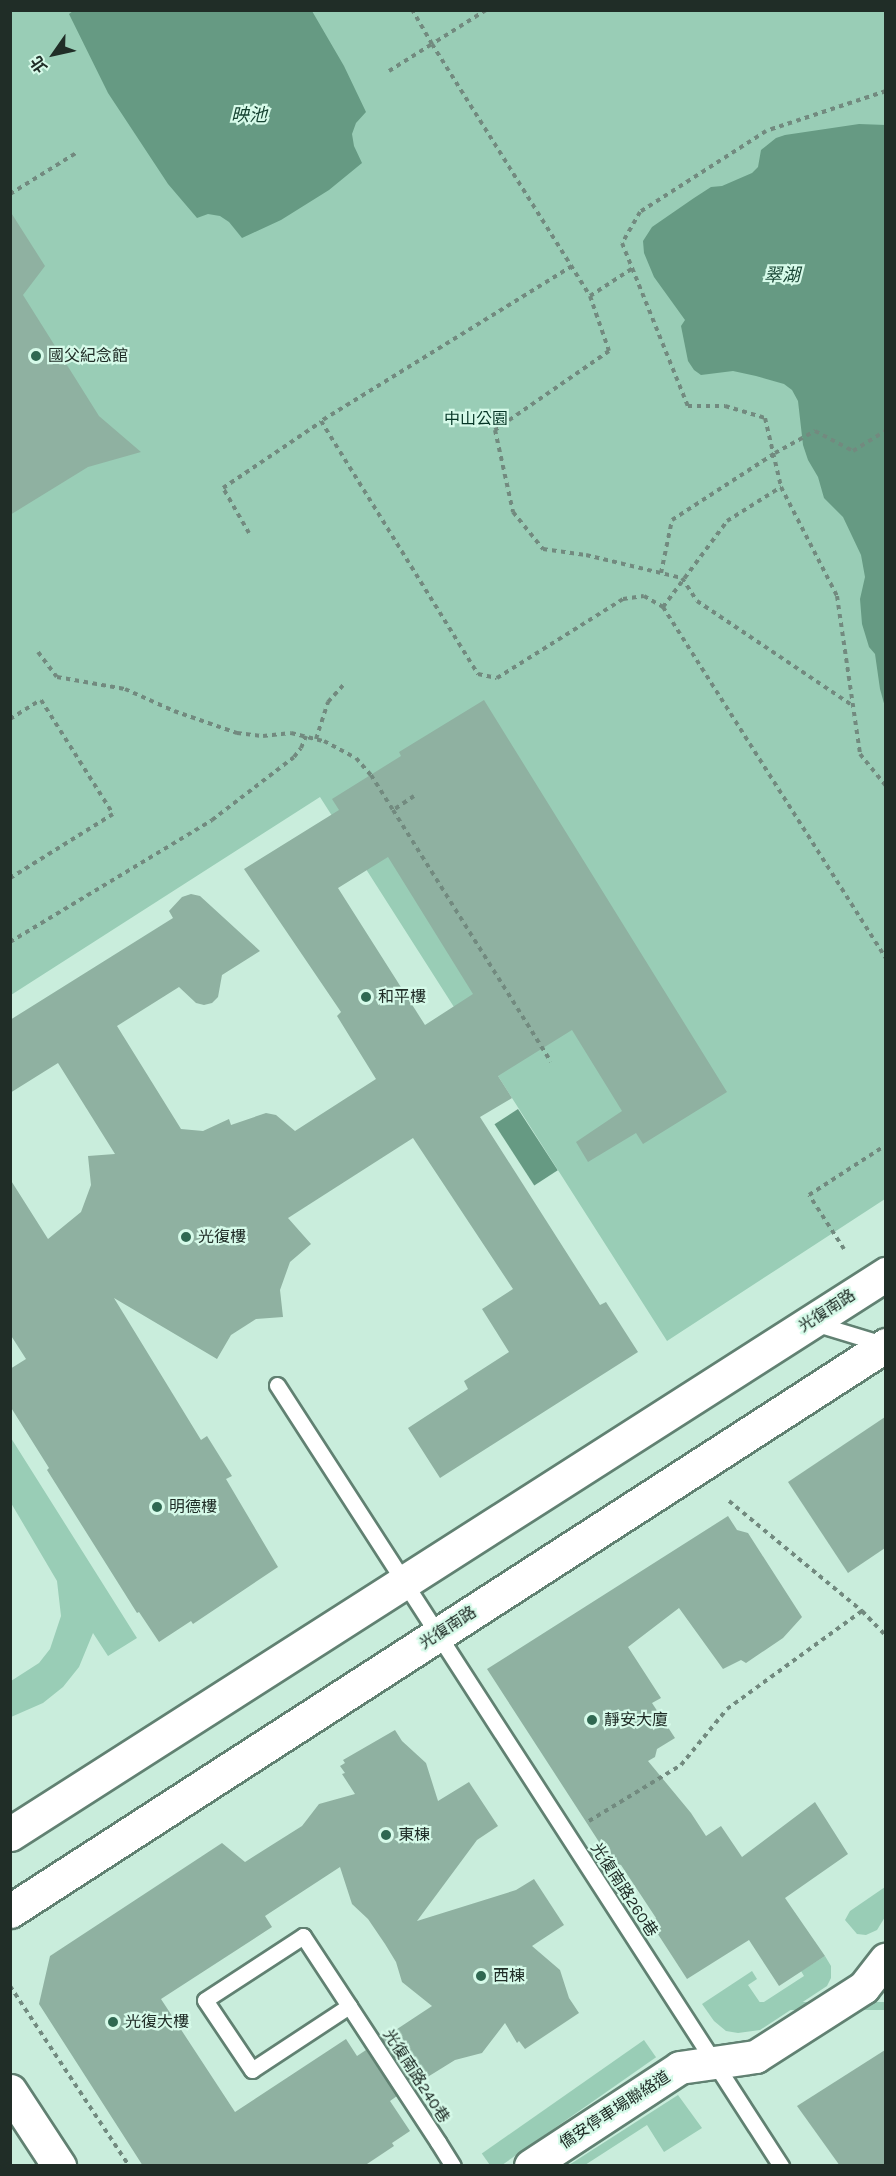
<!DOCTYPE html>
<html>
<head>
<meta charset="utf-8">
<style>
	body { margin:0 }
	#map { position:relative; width:896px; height:2176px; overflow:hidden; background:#c9eddc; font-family:Karla,"Noto Sans TC",sans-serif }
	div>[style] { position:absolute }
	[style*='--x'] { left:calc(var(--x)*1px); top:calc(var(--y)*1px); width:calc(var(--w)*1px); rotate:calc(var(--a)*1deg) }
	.green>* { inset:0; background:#99cdb6; transform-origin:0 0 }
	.water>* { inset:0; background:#669a83; transform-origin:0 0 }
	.building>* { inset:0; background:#8fb1a1 }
	.path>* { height:4px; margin-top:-2px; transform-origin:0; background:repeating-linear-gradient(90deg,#728a7f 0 4.5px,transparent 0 9px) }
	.roads { filter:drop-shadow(2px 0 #618172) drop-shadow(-2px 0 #618172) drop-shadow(0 2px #618172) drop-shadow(0 -2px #618172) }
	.lane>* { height:15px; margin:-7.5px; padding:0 7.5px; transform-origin:7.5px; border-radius:7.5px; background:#fff }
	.street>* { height:32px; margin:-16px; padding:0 16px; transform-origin:16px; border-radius:16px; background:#fff }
	.secondary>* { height:33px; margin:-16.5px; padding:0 16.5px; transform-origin:16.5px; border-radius:16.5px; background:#fff }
	.primary>* { height:33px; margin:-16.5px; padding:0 16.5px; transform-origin:16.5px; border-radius:16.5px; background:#fff }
	.dots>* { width:16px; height:16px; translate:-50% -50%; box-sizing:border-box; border:3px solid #d6fae9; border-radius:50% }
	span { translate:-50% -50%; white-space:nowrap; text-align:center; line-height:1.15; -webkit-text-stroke:4.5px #d6fae9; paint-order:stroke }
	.poi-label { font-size:16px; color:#202d27 }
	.left { translate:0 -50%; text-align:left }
	.park-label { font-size:16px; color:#043424 }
	.street-label { font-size:16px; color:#202d27 }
	.water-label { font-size:18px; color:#164332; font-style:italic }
	.frame { position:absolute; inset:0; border:12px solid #202d27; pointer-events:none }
	.north { position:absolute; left:24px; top:24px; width:60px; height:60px; -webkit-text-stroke:4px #d6fae9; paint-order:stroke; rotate:236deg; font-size:16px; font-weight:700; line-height:24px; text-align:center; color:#202d27 }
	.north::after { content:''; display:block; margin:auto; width:21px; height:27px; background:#202d27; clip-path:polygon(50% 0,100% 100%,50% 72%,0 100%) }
</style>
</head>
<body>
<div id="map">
	<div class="green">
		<div style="clip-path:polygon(10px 11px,885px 11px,885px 1199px,667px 1341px,320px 797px,11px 995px)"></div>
		<div style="clip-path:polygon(11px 1438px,137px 1638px,108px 1656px,93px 1633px,79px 1667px,63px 1687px,43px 1703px,11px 1717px,11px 1681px,39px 1663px,50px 1649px,61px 1616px,57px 1581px,11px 1503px)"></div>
		<div style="clip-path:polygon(885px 1887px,885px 1917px,877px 1930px,866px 1935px,857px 1934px,845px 1920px,850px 1911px)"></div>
		<div style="clip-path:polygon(825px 1956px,831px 1966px,831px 1978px,827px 1986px,760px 2030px,738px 2033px,726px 2031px,714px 2021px,702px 2004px,752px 1971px,757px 1979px,748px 1985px,761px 2004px,804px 1976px,801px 1971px)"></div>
		<div style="left:885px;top:2002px;width:8px;height:130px;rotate:90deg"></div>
		<div style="left:644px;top:2040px;width:21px;height:198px;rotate:55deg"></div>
		<div style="clip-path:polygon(678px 2095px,702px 2128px,664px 2152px,647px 2125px,585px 2165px,569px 2165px)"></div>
	</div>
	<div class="water">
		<div style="clip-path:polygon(73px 11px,312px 11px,344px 66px,366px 112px,356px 123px,352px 134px,354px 146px,362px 163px,329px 190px,281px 220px,242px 238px,229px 222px,220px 216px,208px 214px,197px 218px,168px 184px,108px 93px,69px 14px)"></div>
		<div style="clip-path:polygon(859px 124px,886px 125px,885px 707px,880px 689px,875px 654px,869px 647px,862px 624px,860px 599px,865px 577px,861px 555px,843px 517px,824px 498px,818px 477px,808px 460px,803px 445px,798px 401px,792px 390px,784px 384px,756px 376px,733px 371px,701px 375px,694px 370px,688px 361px,681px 326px,685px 320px,654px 277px,644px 253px,643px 241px,652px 227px,694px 198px,711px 187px,722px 186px,752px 173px,758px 167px,761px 150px,776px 138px,785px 135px)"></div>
		<div style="left:518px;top:1109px;width:73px;height:28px;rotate:57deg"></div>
	</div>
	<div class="building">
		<div style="clip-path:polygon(10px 211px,45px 266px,23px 295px,99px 416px,141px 452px,88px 467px,10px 515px)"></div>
		<div style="clip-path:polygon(evenodd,484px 700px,727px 1092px,643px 1144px,636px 1133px,588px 1162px,576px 1142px,622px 1111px,572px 1030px,498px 1076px,512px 1098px,480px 1117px,600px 1305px,606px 1302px,638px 1352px,440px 1478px,408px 1428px,468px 1389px,464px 1381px,509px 1352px,482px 1309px,513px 1289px,413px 1138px,288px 1218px,311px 1244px,290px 1262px,280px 1290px,283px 1317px,256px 1319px,231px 1335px,217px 1359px,114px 1298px,201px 1440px,207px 1436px,232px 1476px,226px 1479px,278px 1567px,193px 1624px,191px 1621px,159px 1642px,139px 1612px,137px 1613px,47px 1470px,49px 1468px,10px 1406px,10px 1369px,26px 1359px,10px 1334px,10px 1179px,48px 1239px,81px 1212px,91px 1185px,88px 1156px,115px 1154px,58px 1063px,10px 1093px,10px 1020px,173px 918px,169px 911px,182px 897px,191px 894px,200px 896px,260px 951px,222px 975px,218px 997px,212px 1003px,204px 1005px,196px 1003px,179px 987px,117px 1026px,181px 1129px,203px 1131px,229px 1119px,231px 1125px,266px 1113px,276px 1115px,295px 1131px,376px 1079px,337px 1016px,341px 1012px,244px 869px,339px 810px,332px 799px,401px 756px,399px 752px,484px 700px,388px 857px,473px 994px,425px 1025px,338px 888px,388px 857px)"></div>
		<div style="clip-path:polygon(885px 1417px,885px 1548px,848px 1573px,788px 1482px)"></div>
		<div style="clip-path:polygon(728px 1516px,737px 1530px,748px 1533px,802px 1617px,783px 1638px,746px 1663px,741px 1660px,723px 1669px,679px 1608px,628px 1647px,661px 1698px,652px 1703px,675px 1738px,657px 1749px,655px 1757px,648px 1761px,691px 1813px,706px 1836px,721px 1826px,742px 1857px,815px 1802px,848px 1854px,785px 1898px,825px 1956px,779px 1986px,749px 1940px,687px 1979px,650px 1922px,656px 1918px,621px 1865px,612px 1862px,487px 1669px)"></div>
		<div style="clip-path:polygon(395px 1730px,402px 1741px,426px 1763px,438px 1801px,469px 1782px,498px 1826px,477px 1840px,417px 1921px,516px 1890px,534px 1879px,564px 1925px,532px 1946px,560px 1970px,569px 1998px,579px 2013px,525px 2049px,519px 2041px,517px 2043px,505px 2023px,482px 2053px,455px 2060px,413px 2086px,382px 2039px,432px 2006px,402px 1982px,396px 1962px,385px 1944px,368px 1919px,352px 1904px,340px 1867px,265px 1916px,272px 1927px,161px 1999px,235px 2112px,346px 2039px,357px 2056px,366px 2050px,397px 2096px,390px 2101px,410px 2131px,392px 2143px,394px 2146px,364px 2166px,143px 2166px,39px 2004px,50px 1956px,222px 1843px,245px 1862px,302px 1826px,319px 1804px,355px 1794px,342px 1774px,345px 1773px,340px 1766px,345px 1763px,343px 1760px)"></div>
		<div style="clip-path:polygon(885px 2050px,885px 2166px,840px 2166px,797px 2106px)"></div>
	</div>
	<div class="path">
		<div style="--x:486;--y:10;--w:64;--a:147.8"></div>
		<div style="--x:432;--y:44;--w:297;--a:57.9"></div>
		<div style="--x:590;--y:296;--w:58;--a:70.9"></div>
		<div style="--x:609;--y:351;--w:139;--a:145.3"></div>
		<div style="--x:495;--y:430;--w:84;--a:77.6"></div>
		<div style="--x:513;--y:512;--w:48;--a:51"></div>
		<div style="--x:543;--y:549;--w:43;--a:7.9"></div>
		<div style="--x:586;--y:555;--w:99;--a:13.5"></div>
		<div style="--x:682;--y:578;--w:27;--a:57"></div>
		<div style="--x:697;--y:601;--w:188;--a:33.9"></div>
		<div style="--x:389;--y:71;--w:51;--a:-32.1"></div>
		<div style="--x:432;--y:44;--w:39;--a:-120"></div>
		<div style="--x:886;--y:91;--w:126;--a:161.6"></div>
		<div style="--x:766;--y:131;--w:150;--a:147.3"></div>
		<div style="--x:640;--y:212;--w:36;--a:120"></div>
		<div style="--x:622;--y:243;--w:176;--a:68"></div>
		<div style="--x:688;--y:406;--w:37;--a:0"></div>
		<div style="--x:725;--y:406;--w:42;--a:16.7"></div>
		<div style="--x:765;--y:418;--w:71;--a:76.9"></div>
		<div style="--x:781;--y:487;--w:123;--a:62.8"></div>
		<div style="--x:837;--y:596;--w:160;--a:81.7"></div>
		<div style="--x:860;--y:754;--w:41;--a:50.9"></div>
		<div style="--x:10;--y:194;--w:78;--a:-31.8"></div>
		<div style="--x:572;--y:266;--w:295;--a:148.3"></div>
		<div style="--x:321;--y:421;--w:298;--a:58.2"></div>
		<div style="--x:478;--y:674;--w:19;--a:12"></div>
		<div style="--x:497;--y:678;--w:149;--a:-32.1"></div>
		<div style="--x:623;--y:599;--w:21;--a:-8"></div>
		<div style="--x:644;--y:596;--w:22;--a:30"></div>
		<div style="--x:663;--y:607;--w:416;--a:57.6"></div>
		<div style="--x:590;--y:296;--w:51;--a:-33.1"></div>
		<div style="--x:249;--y:533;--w:52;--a:-120"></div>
		<div style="--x:223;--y:488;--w:118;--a:-34"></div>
		<div style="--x:661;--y:573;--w:54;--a:-78.3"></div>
		<div style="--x:672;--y:520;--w:123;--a:-33"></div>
		<div style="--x:775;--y:453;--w:46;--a:-28.8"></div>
		<div style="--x:815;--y:431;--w:43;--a:27.8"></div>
		<div style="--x:853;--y:451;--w:39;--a:-32"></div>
		<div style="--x:663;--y:607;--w:107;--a:-53.3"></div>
		<div style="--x:727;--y:521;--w:64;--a:-32.2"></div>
		<div style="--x:38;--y:652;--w:31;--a:53"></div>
		<div style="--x:57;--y:677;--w:69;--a:10"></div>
		<div style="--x:125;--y:689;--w:54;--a:24.2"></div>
		<div style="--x:174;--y:711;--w:67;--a:19.2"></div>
		<div style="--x:237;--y:733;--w:26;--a:7"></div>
		<div style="--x:263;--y:736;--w:28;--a:-6"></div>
		<div style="--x:291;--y:733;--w:34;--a:14"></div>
		<div style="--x:324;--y:741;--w:36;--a:28"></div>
		<div style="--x:356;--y:758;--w:23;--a:49"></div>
		<div style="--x:371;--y:775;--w:41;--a:57.8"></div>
		<div style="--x:10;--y:719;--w:36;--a:-32"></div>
		<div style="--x:41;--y:700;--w:135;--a:57.7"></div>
		<div style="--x:113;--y:814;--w:121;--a:148.1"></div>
		<div style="--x:316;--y:739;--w:39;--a:-72"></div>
		<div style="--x:328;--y:702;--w:24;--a:-48"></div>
		<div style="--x:414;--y:796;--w:25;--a:146"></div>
		<div style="--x:393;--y:810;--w:297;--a:57.9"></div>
		<div style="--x:10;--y:942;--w:236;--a:-31.1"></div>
		<div style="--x:212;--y:820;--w:103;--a:-37.5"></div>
		<div style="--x:294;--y:757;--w:11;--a:-52"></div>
		<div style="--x:301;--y:748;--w:13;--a:-67"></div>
		<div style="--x:844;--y:1249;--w:64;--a:-122.9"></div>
		<div style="--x:809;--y:1195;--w:92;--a:-33"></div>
		<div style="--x:729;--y:1501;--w:173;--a:39.6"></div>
		<div style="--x:862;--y:1611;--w:35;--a:46"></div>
		<div style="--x:589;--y:1821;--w:108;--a:-31.3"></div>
		<div style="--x:681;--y:1765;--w:72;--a:-50.6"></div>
		<div style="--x:727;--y:1709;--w:167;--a:-36"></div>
		<div style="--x:10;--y:1986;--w:216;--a:56.5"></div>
	</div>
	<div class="roads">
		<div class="lane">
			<div style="--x:814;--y:1323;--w:72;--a:16.9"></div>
			<div style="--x:277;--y:1385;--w:930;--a:57.16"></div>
			<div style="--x:349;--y:2006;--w:116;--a:146.6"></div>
			<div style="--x:252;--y:2070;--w:84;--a:-123.9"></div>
			<div style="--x:205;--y:2000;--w:117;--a:-33.1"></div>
			<div style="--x:303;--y:1936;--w:84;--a:56.7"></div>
			<div style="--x:349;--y:2006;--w:163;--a:56.8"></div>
			<div style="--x:438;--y:2142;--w:28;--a:58"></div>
		</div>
		<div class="street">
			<div style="--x:531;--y:2166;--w:178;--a:-33.3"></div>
			<div style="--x:680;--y:2068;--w:77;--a:-8.2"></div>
			<div style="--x:756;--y:2057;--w:128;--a:-32.6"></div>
			<div style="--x:864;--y:1988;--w:36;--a:-52"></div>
		</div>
		<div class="secondary">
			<div style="--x:10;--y:1834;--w:1040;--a:-32.59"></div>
			<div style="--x:10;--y:1911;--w:1043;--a:-32.87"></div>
		</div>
		<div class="primary">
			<div style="--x:10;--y:2091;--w:90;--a:56.8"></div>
		</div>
	</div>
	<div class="dots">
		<div style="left:36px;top:356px;background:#2f6851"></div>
		<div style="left:366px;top:997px;background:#2f6851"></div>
		<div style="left:186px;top:1237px;background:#2f6851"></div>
		<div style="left:157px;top:1507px;background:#2f6851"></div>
		<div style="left:592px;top:1720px;background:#2f6851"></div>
		<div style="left:386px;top:1835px;background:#2f6851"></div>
		<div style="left:481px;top:1976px;background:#2f6851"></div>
		<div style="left:113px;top:2022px;background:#2f6851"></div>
	</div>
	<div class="poi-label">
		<span class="left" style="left:48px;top:356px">國父紀念館</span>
		<span class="left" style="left:378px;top:997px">和平樓</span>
		<span class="left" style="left:198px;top:1237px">光復樓</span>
		<span class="left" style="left:169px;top:1507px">明德樓</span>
		<span class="left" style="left:604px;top:1720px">靜安大廈</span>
		<span class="left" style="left:398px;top:1835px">東棟</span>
		<span class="left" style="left:493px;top:1976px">西棟</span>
		<span class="left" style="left:125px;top:2022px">光復大樓</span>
	</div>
	<div class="park-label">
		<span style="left:476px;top:419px">中山公園</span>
	</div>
	<div class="street-label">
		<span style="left:827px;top:1311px;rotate:-33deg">光復南路</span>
		<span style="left:448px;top:1628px;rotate:-33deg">光復南路</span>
		<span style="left:624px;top:1890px;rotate:57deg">光復南路260巷</span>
		<span style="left:416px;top:2076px;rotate:57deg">光復南路240巷</span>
		<span style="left:615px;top:2110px;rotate:-33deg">僑安停車場聯絡道</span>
	</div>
	<div class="water-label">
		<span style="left:249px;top:115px">映池</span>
		<span style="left:782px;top:275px">翠湖</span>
	</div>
	<div class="frame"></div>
	<div class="north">北</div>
</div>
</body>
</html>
